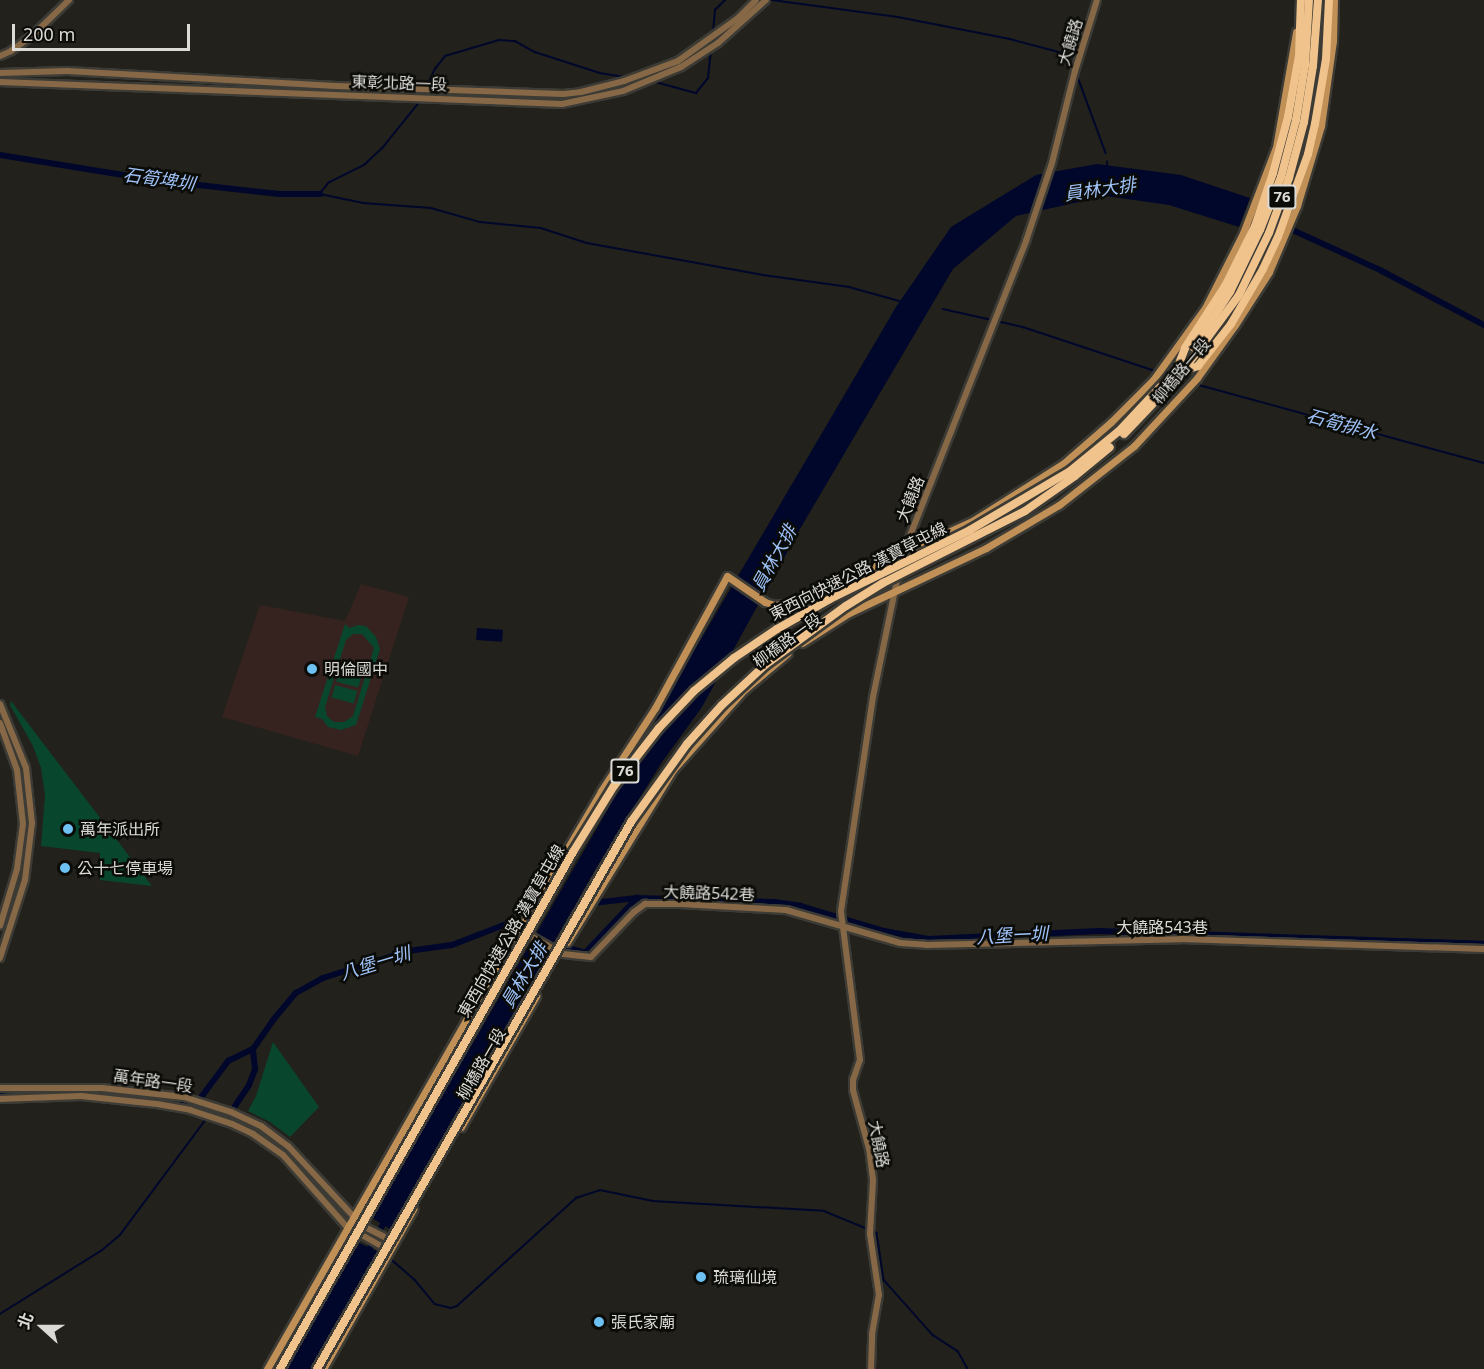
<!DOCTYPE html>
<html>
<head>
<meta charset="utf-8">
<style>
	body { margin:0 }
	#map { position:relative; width:1484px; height:1369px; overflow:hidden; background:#22211b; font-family:"Noto Sans","Noto Sans TC",sans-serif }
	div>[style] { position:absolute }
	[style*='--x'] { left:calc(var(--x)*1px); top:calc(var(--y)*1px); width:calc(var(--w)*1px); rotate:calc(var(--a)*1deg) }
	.education>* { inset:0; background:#36231f }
	.green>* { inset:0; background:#09462e; transform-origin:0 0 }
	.water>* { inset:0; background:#00072b; transform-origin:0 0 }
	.stream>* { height:1.5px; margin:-0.75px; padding:0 0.75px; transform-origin:0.75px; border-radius:0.75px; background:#00072b }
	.canal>* { height:6px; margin:-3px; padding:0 3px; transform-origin:3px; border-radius:3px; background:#00072b }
	.roads { filter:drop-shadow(2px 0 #3c3b35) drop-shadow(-2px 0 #3c3b35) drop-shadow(0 2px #3c3b35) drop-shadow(0 -2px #3c3b35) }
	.tertiary>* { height:6px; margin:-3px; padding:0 3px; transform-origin:3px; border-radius:3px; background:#866846 }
	.secondary>* { height:7px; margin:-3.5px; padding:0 3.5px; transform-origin:3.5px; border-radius:3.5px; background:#c09057 }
	.trunk>* { height:8px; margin:-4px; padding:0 4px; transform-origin:4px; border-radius:4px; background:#f0c28c }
	.bridges { filter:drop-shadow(2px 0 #3c3b35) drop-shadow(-2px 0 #3c3b35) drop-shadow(0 2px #3c3b35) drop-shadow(0 -2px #3c3b35) }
	.trunk-bridge>* { height:8px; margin:-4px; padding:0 4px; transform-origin:4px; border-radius:4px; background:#f0c28c }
	.dots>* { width:16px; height:16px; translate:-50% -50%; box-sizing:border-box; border:3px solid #0b0b08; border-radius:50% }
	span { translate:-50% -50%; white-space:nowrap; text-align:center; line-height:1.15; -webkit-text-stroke:5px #0b0b08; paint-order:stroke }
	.shield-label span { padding:2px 4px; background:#0b0b08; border:2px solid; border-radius:4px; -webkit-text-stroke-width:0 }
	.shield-label { font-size:15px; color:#dbdad6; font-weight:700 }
	.street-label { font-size:16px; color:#dbdad6 }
	.poi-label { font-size:16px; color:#dbdad6 }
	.left { translate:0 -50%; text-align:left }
	.water-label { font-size:18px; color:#9ec2f8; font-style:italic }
	.north { position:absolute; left:12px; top:1297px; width:60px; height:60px; -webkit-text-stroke:4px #0b0b08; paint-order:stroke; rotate:291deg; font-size:16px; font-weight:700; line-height:24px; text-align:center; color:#dbdad6 }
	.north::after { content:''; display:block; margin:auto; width:21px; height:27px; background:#dbdad6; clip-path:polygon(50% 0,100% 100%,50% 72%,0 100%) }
	.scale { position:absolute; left:12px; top:24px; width:178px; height:27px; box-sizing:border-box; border:3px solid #dbdad6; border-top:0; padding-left:8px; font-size:18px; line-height:21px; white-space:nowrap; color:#dbdad6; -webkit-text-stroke:4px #0b0b08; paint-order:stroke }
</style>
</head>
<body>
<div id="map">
	<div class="education">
		<div style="clip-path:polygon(361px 584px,409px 597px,358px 756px,222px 717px,260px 605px,345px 621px)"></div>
	</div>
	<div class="green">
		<div style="clip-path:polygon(evenodd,345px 624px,349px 628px,358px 625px,366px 626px,376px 637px,380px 649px,356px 725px,341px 730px,328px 727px,322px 719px,315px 717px,345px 624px,353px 634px,362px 634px,374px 648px,353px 716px,344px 722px,334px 722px,327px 716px,325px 707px,346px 640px,353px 634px)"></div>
		<div style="left:339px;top:671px;width:23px;height:11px;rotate:15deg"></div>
		<div style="left:335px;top:685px;width:23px;height:13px;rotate:15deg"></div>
		<div style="clip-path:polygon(11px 701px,152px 886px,100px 880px,100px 853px,41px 846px,45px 795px,41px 768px,33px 746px,10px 705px)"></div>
		<div style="clip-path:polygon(273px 1042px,319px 1107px,290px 1137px,270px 1122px,248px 1111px,256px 1096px)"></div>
	</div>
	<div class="water">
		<div style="clip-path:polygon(1097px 164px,1181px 175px,1250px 198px,1239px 227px,1169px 205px,1106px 196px,1016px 216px,953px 269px,797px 534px,702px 707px,662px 762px,595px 870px,390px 1229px,372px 1218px,608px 809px,691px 656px,896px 307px,951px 227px,1036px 175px)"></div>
		<div style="left:477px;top:628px;width:26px;height:12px;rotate:4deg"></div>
		<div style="clip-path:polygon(357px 1242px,379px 1252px,311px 1369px,286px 1369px)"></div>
	</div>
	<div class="stream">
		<div style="--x:772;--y:0;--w:127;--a:7.7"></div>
		<div style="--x:898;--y:17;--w:114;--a:11.1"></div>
		<div style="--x:1010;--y:39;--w:70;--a:14.8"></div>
		<div style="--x:713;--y:33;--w:23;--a:-85"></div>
		<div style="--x:715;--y:10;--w:14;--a:-45"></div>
		<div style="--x:1082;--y:58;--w:19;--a:102"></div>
		<div style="--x:1078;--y:77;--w:81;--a:69.8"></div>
		<div style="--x:652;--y:81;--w:46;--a:15.3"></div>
		<div style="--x:696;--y:93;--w:19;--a:-51"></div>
		<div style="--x:708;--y:78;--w:28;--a:-84"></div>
		<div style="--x:427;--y:86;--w:19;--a:-65"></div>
		<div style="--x:435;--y:69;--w:16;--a:-52"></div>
		<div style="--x:445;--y:56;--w:56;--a:-16.5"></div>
		<div style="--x:499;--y:40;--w:16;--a:4"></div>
		<div style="--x:515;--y:41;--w:23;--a:29"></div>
		<div style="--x:535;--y:52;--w:68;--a:17.9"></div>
		<div style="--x:600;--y:73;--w:26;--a:9"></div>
		<div style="--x:420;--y:102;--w:59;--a:128.8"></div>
		<div style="--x:383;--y:148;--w:25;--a:137"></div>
		<div style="--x:365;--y:165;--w:40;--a:153.4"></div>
		<div style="--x:329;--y:183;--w:14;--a:129"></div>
		<div style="--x:320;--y:194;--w:44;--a:11.8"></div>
		<div style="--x:363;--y:203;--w:68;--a:4.2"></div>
		<div style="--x:431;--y:208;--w:51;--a:15.9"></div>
		<div style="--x:480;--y:222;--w:61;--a:5.6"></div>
		<div style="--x:541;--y:228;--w:48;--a:18.1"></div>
		<div style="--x:587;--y:243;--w:179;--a:10.3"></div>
		<div style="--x:763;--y:275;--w:87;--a:7.9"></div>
		<div style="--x:849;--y:287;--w:53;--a:15.4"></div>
		<div style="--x:1107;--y:166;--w:4;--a:-90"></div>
		<div style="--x:943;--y:309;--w:50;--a:12.7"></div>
		<div style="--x:997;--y:321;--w:27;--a:13"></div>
		<div style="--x:1023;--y:327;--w:139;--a:18.4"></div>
		<div style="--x:1199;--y:385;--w:295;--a:15.3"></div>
		<div style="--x:0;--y:1094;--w:52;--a:-2.2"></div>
		<div style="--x:52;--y:1092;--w:50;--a:2.3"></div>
		<div style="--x:102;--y:1094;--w:72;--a:4.8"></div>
		<div style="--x:174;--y:1100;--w:31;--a:13"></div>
		<div style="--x:872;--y:1231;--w:5;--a:22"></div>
		<div style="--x:877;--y:1233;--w:48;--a:81.5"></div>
		<div style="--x:884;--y:1280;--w:74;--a:48.3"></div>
		<div style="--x:933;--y:1335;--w:30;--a:33"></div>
		<div style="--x:958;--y:1351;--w:21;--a:61"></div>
		<div style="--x:391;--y:1259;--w:32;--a:41"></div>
		<div style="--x:415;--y:1280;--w:31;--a:50"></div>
		<div style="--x:435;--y:1304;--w:16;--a:14"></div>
		<div style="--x:451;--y:1308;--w:6;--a:-18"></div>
		<div style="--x:457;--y:1306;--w:161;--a:-42.2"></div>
		<div style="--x:576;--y:1198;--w:25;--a:-18"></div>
		<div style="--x:600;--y:1190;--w:54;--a:11.7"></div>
		<div style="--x:653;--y:1201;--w:171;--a:3.3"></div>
		<div style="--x:824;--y:1211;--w:48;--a:22.2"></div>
		<div style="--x:0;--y:1314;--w:119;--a:-32"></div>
		<div style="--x:101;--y:1251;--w:25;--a:-40"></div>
		<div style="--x:120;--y:1235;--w:144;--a:-53.4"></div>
	</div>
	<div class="canal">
		<div style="--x:0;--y:155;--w:156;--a:9.2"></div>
		<div style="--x:154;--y:180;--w:126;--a:6.4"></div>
		<div style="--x:279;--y:194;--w:41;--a:0"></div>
		<div style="--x:1286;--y:227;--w:103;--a:24.6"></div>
		<div style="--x:1380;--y:270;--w:118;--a:27.9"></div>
		<div style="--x:566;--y:906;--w:71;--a:-6.4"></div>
		<div style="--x:568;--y:948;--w:18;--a:16"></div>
		<div style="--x:585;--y:953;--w:76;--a:-46.6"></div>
		<div style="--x:637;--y:898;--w:137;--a:1.7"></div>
		<div style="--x:774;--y:902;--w:27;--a:8"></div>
		<div style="--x:801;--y:906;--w:87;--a:16.8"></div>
		<div style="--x:884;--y:931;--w:45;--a:10.3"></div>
		<div style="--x:928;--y:939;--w:171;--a:-2.7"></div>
		<div style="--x:1099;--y:931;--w:385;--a:1.9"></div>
		<div style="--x:202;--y:1096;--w:44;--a:-53.4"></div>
		<div style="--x:228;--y:1061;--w:28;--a:-26"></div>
		<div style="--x:253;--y:1049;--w:35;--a:-55"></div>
		<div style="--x:273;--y:1020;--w:35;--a:-50"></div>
		<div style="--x:296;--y:993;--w:31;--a:-29"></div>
		<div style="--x:323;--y:978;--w:89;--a:-17.6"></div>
		<div style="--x:408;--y:951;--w:44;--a:-7.8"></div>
		<div style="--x:452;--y:945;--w:61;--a:-21.1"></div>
		<div style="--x:509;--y:923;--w:10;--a:-11"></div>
		<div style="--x:519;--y:921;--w:5;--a:22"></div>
		<div style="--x:235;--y:1106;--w:25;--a:-56"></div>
		<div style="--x:249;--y:1085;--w:17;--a:-69"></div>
		<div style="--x:255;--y:1069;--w:20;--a:-96"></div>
		<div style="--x:366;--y:1255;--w:41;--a:-60.9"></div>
	</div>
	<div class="roads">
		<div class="tertiary">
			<div style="--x:0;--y:56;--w:12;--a:-24"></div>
			<div style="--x:11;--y:51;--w:29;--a:-36"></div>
			<div style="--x:34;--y:34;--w:49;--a:-44.2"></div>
			<div style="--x:0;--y:73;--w:67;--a:-1.7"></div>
			<div style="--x:67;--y:71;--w:269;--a:3.2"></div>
			<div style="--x:336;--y:86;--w:227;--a:2"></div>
			<div style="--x:563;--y:94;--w:18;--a:-6"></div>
			<div style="--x:581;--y:92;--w:44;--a:-14.3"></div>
			<div style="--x:624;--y:81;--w:58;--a:-20.3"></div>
			<div style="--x:678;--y:61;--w:74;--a:-35.6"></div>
			<div style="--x:738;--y:18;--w:25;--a:-45"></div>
			<div style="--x:0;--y:82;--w:562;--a:2.24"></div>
			<div style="--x:562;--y:104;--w:62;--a:-12"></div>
			<div style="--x:623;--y:91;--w:63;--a:-22.5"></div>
			<div style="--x:681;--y:67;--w:44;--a:-33"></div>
			<div style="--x:718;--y:43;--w:64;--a:-41.9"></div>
			<div style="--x:902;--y:556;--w:339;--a:-68.5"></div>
			<div style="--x:1026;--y:241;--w:82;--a:-71.6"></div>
			<div style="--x:1052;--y:163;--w:95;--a:-76"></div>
			<div style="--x:1075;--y:71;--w:74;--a:-72.8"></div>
			<div style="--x:0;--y:704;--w:69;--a:67.9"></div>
			<div style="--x:26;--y:768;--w:55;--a:83.8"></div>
			<div style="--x:32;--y:823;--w:57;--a:97"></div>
			<div style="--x:25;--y:880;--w:82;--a:107.8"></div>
			<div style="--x:0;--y:723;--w:50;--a:70.1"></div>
			<div style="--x:17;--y:770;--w:54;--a:83.7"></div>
			<div style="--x:23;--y:824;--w:45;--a:97.6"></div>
			<div style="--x:17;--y:869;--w:59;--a:106.6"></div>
			<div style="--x:525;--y:933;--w:43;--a:28.9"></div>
			<div style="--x:563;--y:954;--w:28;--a:6"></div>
			<div style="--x:591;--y:957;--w:62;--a:-46.3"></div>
			<div style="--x:634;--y:912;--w:14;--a:-36"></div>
			<div style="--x:645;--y:904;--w:35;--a:0"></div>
			<div style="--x:680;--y:904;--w:106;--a:3.2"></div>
			<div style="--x:786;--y:910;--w:119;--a:16.1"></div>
			<div style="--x:900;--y:943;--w:26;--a:4"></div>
			<div style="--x:926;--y:945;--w:255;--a:-1.3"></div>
			<div style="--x:1181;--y:939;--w:303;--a:1.9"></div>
			<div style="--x:0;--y:1088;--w:102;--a:0"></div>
			<div style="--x:102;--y:1088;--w:82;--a:6.3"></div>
			<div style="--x:184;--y:1097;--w:49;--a:17.7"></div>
			<div style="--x:231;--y:1112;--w:33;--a:25"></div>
			<div style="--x:261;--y:1126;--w:34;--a:37"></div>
			<div style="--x:288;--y:1146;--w:96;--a:47.1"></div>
			<div style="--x:353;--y:1216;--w:14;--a:45"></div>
			<div style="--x:363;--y:1226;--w:27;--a:27"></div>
			<div style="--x:387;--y:1238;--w:7;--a:56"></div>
			<div style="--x:0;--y:1099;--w:81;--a:-2.1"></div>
			<div style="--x:81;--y:1096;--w:76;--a:6"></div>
			<div style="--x:157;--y:1104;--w:34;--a:10"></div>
			<div style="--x:190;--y:1110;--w:44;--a:18.4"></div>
			<div style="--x:232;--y:1124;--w:23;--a:25"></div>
			<div style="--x:253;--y:1134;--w:37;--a:35"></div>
			<div style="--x:283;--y:1155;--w:95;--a:48.4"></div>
			<div style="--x:346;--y:1226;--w:43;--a:29.6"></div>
			<div style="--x:383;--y:1247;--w:6;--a:0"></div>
			<div style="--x:871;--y:1369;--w:35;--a:-88"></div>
			<div style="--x:872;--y:1334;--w:40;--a:-80"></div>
			<div style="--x:879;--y:1295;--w:62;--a:-98.4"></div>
			<div style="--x:870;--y:1234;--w:54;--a:-86.8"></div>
			<div style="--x:873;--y:1180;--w:31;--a:-97"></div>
			<div style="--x:869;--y:1149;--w:61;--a:-105.2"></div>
			<div style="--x:853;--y:1090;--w:10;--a:-90"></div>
			<div style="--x:853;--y:1080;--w:21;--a:-71"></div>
			<div style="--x:860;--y:1060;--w:150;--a:-97.3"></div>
			<div style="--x:841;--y:911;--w:216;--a:-81.5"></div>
			<div style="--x:873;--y:697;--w:125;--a:-78.4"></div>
		</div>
		<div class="secondary">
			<div style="--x:802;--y:643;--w:56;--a:-32.6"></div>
			<div style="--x:849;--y:613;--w:152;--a:-25.4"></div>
			<div style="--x:986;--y:548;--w:85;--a:-30.5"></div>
			<div style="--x:1059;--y:505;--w:95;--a:-38.2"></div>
			<div style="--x:1134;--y:446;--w:93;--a:-47.2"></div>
			<div style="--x:1197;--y:378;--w:65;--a:-54.4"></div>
			<div style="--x:1235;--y:325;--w:63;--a:-57.3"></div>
			<div style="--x:1269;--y:272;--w:72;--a:-67"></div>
			<div style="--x:1297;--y:206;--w:84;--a:-73.3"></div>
			<div style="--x:1321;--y:126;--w:86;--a:-82"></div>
			<div style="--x:1333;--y:41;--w:41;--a:-88.6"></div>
			<div style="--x:567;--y:942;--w:201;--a:-58.4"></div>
			<div style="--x:672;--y:771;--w:108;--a:-48.4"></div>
			<div style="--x:744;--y:690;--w:57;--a:-40.1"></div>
			<div style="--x:461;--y:1127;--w:151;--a:-60.2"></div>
			<div style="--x:267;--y:1369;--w:411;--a:-60.3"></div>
			<div style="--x:471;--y:1012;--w:256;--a:-59.5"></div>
			<div style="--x:601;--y:791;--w:99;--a:-57"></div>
			<div style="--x:655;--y:708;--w:150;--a:-61.4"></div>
			<div style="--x:727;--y:576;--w:46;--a:34.4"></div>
			<div style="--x:765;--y:602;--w:9;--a:18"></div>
			<div style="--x:774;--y:605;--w:19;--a:-6"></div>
			<div style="--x:793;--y:603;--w:199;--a:-24.6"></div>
			<div style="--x:974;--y:520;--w:107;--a:-32.3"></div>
			<div style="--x:1064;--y:463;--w:62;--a:-41.1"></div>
			<div style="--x:1111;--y:422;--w:59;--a:-45"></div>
			<div style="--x:1153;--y:380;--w:89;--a:-54.2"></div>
			<div style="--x:1205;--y:308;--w:84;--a:-63.1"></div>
			<div style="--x:1243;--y:233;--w:92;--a:-69"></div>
			<div style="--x:1276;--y:147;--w:117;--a:-80.1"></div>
			<div style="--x:323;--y:1369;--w:184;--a:-60.6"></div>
		</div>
		<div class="trunk">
			<div style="--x:1194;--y:348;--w:67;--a:-57.3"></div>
			<div style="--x:1230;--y:292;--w:69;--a:-64.2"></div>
			<div style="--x:1260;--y:230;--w:57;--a:-68.4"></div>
			<div style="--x:1281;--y:177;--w:59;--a:-75.3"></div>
			<div style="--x:1296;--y:120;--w:56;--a:-80.7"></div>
			<div style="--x:1305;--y:65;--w:65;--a:-86.5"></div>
			<div style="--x:1177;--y:369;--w:22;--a:-69"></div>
			<div style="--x:1185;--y:348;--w:74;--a:-57.2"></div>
			<div style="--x:1225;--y:286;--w:67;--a:-63.4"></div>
			<div style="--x:1255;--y:226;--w:56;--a:-71.2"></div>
			<div style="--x:1273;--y:173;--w:58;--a:-75"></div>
			<div style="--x:1288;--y:117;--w:62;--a:-79.8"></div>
			<div style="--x:1299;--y:56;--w:56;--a:-88"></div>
			<div style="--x:1183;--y:371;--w:16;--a:-18"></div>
			<div style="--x:1198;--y:366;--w:53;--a:-51.8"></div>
			<div style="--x:1231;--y:324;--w:64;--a:-59.8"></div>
			<div style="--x:1263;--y:269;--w:35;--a:-65"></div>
			<div style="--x:1278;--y:237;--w:88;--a:-70.1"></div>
			<div style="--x:1308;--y:154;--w:31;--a:-77"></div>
			<div style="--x:1315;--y:124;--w:66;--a:-80.4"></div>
			<div style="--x:1326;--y:59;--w:59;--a:-87.1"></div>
			<div style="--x:1183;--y:371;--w:94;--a:-53.6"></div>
			<div style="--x:1239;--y:295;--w:69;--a:-64.2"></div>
			<div style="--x:1269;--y:233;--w:59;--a:-70"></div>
			<div style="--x:1289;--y:178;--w:58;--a:-75"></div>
			<div style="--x:1304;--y:122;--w:57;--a:-80.9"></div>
			<div style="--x:1313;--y:66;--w:66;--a:-85.7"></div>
		</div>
	</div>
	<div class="bridges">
		<div class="trunk-bridge">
			<div style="--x:1124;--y:434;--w:62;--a:-46.3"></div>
			<div style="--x:280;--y:1369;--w:594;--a:-60.46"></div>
			<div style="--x:573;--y:852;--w:78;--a:-58.2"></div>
			<div style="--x:614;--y:786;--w:73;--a:-52.2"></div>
			<div style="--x:659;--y:728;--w:51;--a:-46.6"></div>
			<div style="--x:694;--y:691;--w:52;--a:-39.5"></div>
			<div style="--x:734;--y:658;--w:52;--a:-34"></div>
			<div style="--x:777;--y:629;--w:61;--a:-29.5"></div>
			<div style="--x:830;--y:599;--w:156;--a:-26.2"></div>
			<div style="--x:970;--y:530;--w:116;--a:-30.5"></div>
			<div style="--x:1070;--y:471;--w:63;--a:-39.2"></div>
			<div style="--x:1119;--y:431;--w:85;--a:-46.9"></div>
			<div style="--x:317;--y:1369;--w:631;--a:-60.14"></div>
			<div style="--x:631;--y:822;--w:96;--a:-54.3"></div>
			<div style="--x:687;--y:744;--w:52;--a:-48.1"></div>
			<div style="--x:722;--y:705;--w:59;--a:-42.9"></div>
			<div style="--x:765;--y:665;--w:100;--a:-36.1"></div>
			<div style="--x:846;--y:606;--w:44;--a:-31.9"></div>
			<div style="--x:883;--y:583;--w:159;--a:-26.9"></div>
			<div style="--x:1025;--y:511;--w:61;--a:-35"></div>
			<div style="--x:1075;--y:476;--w:45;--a:-39.6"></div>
		</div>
	</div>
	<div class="dots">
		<div style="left:312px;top:669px;background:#6dc2f3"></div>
		<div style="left:68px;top:829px;background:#6dc2f3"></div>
		<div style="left:65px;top:868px;background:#6dc2f3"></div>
		<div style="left:701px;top:1277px;background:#6dc2f3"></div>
		<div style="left:599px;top:1322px;background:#6dc2f3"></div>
	</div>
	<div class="shield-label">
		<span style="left:1282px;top:197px">76</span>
		<span style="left:625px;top:771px">76</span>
	</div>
	<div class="street-label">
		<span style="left:1070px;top:42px;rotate:-73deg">大饒路</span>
		<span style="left:399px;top:83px;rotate:2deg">東彰北路一段</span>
		<span style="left:1181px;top:371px;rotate:-50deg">柳橋路一段</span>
		<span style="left:910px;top:499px;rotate:-68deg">大饒路</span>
		<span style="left:858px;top:571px;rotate:-27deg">東西向快速公路 漢寶草屯線</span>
		<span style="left:787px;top:640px;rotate:-36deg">柳橋路一段</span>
		<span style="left:709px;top:893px;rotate:2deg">大饒路542巷</span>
		<span style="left:1162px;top:927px">大饒路543巷</span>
		<span style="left:511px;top:931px;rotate:-60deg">東西向快速公路 漢寶草屯線</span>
		<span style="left:481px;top:1064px;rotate:-60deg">柳橋路一段</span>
		<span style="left:153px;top:1081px;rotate:8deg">萬年路一段</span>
		<span style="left:879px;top:1144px;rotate:79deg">大饒路</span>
	</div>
	<div class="poi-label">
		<span class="left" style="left:324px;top:669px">明倫國中</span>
		<span class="left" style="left:80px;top:829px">萬年派出所</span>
		<span class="left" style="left:77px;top:868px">公十七停車場</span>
		<span class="left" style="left:713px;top:1277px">琉璃仙境</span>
		<span class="left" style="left:611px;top:1322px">張氏家廟</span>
	</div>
	<div class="water-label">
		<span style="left:159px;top:179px;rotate:8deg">石筍埤圳</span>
		<span style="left:1100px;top:189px;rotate:-8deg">員林大排</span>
		<span style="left:1342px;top:424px;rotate:15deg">石筍排水</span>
		<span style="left:774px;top:558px;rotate:-61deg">員林大排</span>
		<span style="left:1012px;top:935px;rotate:-3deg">八堡一圳</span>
		<span style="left:375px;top:963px;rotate:-17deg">八堡一圳</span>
		<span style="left:524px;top:975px;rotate:-59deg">員林大排</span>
	</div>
	<div class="north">北</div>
	<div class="scale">200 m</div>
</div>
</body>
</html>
